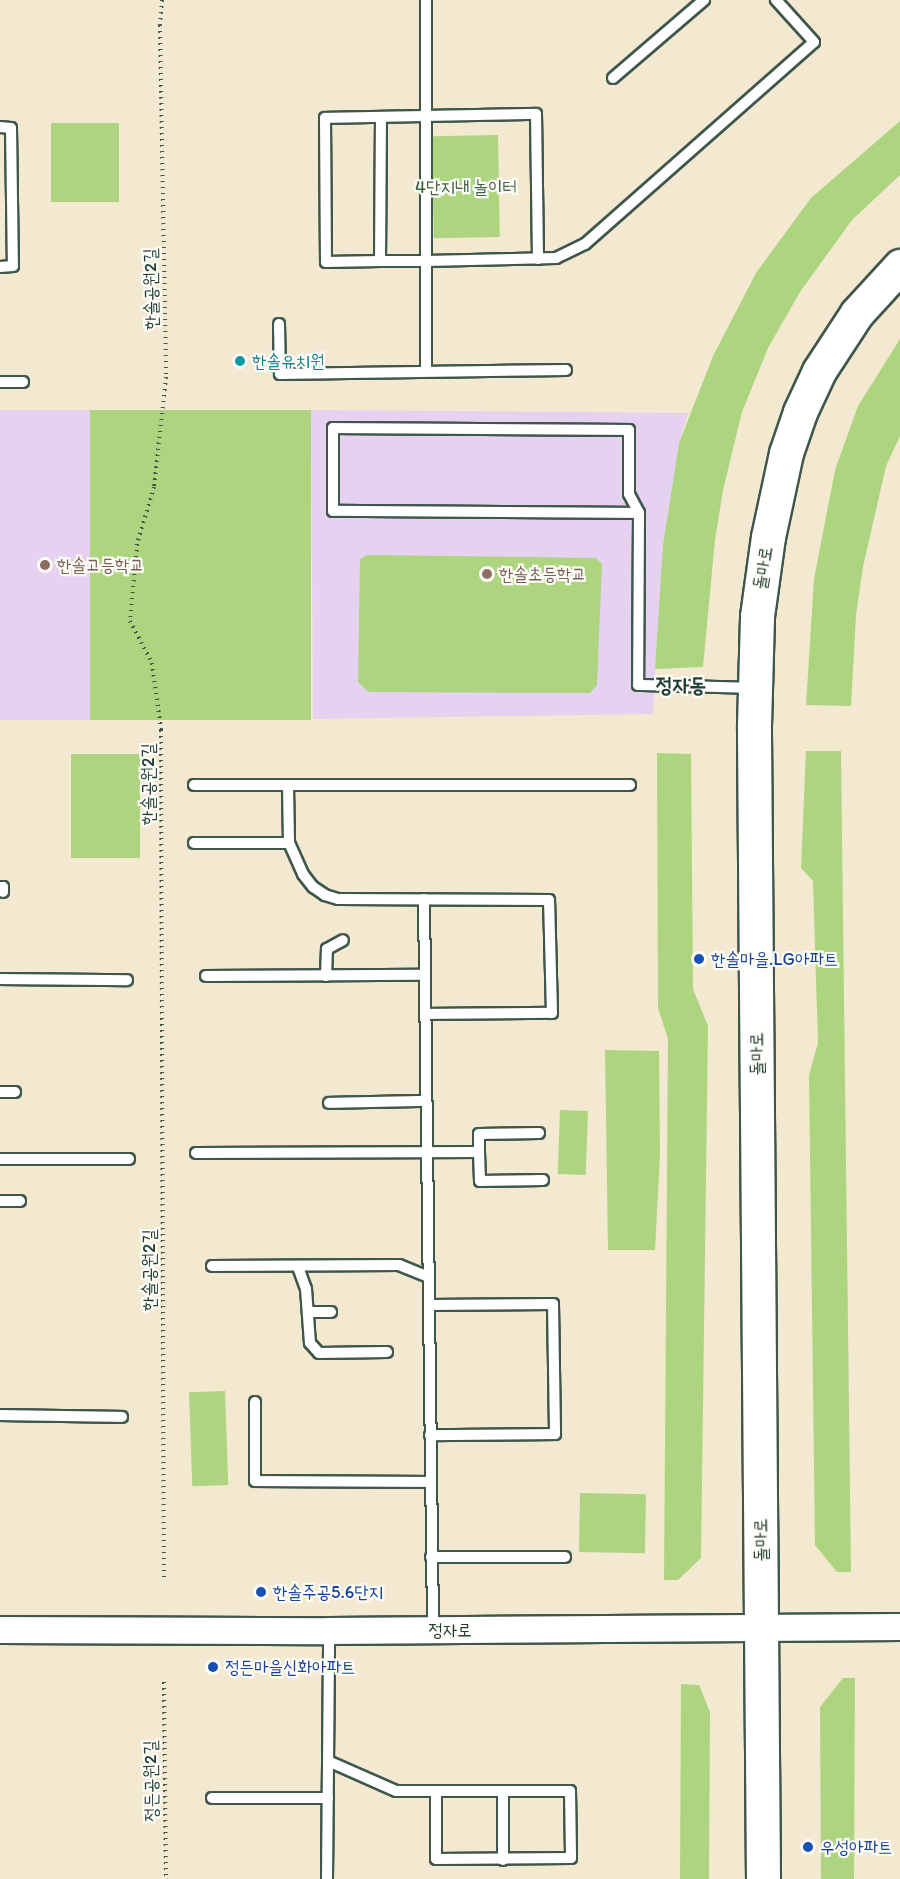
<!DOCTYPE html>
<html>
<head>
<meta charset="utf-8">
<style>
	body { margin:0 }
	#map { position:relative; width:900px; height:1879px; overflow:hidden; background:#f3e8d0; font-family:Itim,"Poor Story",sans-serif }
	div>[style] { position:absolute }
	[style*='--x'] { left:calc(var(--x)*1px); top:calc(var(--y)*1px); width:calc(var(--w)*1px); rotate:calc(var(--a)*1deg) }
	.built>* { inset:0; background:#e6d2f0; transform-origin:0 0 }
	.green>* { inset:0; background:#add580; transform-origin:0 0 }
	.path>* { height:4px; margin-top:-2px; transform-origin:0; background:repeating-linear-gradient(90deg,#3f574b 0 1.5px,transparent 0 6px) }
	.roads { filter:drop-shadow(2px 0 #3f574b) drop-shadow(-2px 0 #3f574b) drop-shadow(0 2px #3f574b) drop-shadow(0 -2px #3f574b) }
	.service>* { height:10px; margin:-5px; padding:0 5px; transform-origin:5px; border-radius:5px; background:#fff }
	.tertiary>* { height:26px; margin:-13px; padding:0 13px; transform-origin:13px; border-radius:13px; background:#fff }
	.primary>* { height:33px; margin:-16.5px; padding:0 16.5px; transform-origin:16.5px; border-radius:16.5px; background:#fff }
	.dots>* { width:16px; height:16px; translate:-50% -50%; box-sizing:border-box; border:3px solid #fdfcf7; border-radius:50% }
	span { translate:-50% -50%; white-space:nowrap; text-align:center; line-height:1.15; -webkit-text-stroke:4.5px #fdfcf7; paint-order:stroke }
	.park-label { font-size:18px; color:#426347 }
	.street-label { font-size:18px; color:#1f3d34 }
	.culture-label { font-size:18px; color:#0d838f }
	.left { translate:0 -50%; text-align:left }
	.education-label { font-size:18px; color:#785e54 }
	.transit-label { font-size:18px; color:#164399 }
	.quarter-label { font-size:21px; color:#1f3d34; font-weight:700 }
</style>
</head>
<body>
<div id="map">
	<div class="built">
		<div style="left:90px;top:410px;width:310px;height:90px;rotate:90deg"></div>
		<div style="clip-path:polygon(311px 410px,688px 413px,679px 443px,663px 545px,653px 714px,313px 719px)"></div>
	</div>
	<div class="green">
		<div style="clip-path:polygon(900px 121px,900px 175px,852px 220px,800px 292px,768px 348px,742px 412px,723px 490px,715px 540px,703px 667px,655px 669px,663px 545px,679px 443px,713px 356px,756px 273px,811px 198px)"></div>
		<div style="left:51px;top:123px;width:68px;height:79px"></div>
		<div style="left:498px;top:135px;width:102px;height:66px;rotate:89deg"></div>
		<div style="clip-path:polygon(900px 339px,900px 436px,886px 466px,863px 567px,856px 615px,851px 706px,806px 705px,814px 579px,835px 470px,858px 406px)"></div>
		<div style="left:90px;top:410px;width:221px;height:310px"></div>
		<div style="clip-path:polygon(367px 555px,596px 558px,602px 564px,597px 685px,590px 693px,369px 692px,358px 682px,360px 559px)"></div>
		<div style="clip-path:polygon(806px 751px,841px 751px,851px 1572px,837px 1572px,815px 1545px,809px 1075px,818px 1043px,813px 881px,801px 868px)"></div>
		<div style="clip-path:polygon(657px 753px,691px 754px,693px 989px,708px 1026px,701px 1558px,678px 1580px,664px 1580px,668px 1039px,658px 1008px)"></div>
		<div style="left:71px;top:754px;width:69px;height:104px"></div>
		<div style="clip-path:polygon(605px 1050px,659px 1051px,660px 1154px,655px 1250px,608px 1250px)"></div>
		<div style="left:560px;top:1110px;width:28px;height:64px;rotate:2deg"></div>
		<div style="left:225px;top:1391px;width:94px;height:36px;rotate:88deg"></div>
		<div style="left:580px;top:1493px;width:66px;height:59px;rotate:1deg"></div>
		<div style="clip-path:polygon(843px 1678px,855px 1678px,854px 1879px,821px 1879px,820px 1707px)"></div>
		<div style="clip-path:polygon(681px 1684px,699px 1685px,710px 1712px,709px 1879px,680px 1879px)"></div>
	</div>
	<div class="path">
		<div style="--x:162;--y:0;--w:25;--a:95"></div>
		<div style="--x:160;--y:25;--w:352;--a:89"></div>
		<div style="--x:166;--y:377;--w:111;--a:96.2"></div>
		<div style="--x:154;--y:487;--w:59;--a:106.6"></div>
		<div style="--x:137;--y:544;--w:77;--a:95.2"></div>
		<div style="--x:130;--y:621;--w:47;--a:62.4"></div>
		<div style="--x:152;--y:663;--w:68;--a:82.3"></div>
		<div style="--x:161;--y:730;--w:847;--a:89.8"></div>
		<div style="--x:164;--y:1682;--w:197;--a:89.4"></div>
	</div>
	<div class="roads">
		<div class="service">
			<div style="--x:426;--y:0;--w:261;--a:90"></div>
			<div style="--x:426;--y:261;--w:130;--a:-1.3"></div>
			<div style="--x:556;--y:258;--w:32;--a:-26"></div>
			<div style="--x:585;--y:244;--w:305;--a:-41.4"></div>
			<div style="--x:814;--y:42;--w:57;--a:-132.1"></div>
			<div style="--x:613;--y:78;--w:120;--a:-40.6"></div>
			<div style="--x:381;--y:117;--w:144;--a:90.4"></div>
			<div style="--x:380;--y:261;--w:46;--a:0"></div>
			<div style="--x:426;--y:261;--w:110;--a:90"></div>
			<div style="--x:0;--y:127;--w:11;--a:5"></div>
			<div style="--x:11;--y:128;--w:138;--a:89.2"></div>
			<div style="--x:13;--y:266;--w:13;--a:176"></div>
			<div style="--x:380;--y:261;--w:54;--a:178.9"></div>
			<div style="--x:326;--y:262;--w:144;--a:-90.4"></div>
			<div style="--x:325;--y:118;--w:211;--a:-1.1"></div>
			<div style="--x:536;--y:114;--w:145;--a:89.2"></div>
			<div style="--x:279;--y:324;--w:50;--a:88.9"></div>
			<div style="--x:280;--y:374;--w:286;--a:-0.8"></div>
			<div style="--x:0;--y:382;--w:23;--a:0"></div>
			<div style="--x:639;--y:513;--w:306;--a:-179.6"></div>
			<div style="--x:333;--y:511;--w:83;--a:-90"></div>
			<div style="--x:333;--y:428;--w:296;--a:0.4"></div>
			<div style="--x:629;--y:430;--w:64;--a:90"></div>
			<div style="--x:629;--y:494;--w:21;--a:62"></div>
			<div style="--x:639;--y:513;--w:172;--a:90.3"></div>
			<div style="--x:638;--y:685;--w:113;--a:1.5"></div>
			<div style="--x:194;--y:785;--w:94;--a:0"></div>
			<div style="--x:194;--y:843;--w:95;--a:0"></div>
			<div style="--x:0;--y:887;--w:3;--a:0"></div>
			<div style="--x:3;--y:887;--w:5;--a:90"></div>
			<div style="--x:424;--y:899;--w:731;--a:89.29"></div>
			<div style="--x:206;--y:976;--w:218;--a:-0.3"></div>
			<div style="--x:326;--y:976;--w:27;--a:-88"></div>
			<div style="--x:327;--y:949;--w:18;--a:-29"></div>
			<div style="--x:0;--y:979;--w:127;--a:0.5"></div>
			<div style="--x:425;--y:1014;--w:127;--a:-0.5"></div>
			<div style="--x:552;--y:1013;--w:113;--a:-91.5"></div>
			<div style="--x:549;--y:900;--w:211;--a:-179.7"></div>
			<div style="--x:338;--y:899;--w:14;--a:-163"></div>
			<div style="--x:325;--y:895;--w:14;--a:-146"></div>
			<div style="--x:313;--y:887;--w:16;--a:-128"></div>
			<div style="--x:303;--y:874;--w:34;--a:-114"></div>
			<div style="--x:289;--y:843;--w:58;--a:-91"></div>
			<div style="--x:288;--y:785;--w:342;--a:0"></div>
			<div style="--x:0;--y:1092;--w:15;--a:0"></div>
			<div style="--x:329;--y:1103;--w:97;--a:-1.2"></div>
			<div style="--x:479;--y:1152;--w:29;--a:88"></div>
			<div style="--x:480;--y:1181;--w:63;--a:-0.9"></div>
			<div style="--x:196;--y:1153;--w:283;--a:-0.2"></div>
			<div style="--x:479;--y:1152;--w:18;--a:-90"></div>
			<div style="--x:479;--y:1134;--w:60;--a:-1"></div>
			<div style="--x:0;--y:1159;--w:129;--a:0"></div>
			<div style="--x:0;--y:1201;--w:20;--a:0"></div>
			<div style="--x:212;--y:1266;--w:187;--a:-0.3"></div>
			<div style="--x:399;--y:1265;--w:31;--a:22"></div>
			<div style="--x:298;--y:1267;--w:23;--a:70"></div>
			<div style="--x:306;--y:1289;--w:54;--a:85.8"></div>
			<div style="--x:310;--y:1343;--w:13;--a:48"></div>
			<div style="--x:319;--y:1353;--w:68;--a:-0.8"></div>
			<div style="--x:429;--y:1305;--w:124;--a:-0.5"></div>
			<div style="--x:553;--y:1304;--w:130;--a:89.1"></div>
			<div style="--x:555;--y:1434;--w:125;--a:179.5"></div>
			<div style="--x:309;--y:1312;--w:22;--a:0"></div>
			<div style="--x:255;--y:1402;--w:79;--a:90"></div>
			<div style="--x:255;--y:1481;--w:176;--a:0.3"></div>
			<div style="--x:0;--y:1415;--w:122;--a:0.9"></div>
			<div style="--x:431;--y:1557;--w:134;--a:0"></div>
			<div style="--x:328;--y:1761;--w:74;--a:23.8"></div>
			<div style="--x:396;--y:1791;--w:174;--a:0"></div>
			<div style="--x:570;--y:1791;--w:67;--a:89.1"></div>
			<div style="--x:571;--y:1858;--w:135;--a:179.6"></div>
			<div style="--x:436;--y:1859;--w:68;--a:-90"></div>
			<div style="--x:503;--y:1791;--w:69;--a:90"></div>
			<div style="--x:212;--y:1798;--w:116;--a:0"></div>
			<div style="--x:327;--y:1879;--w:248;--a:-89.5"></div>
		</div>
		<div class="tertiary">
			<div style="--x:0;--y:1630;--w:329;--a:0.2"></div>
			<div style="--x:329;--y:1631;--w:571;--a:-0.4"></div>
		</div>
		<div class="primary">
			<div style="--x:763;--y:1879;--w:1154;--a:-90.45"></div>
			<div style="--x:754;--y:725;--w:109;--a:-88.4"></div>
			<div style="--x:757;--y:616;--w:80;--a:-82.1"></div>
			<div style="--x:768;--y:537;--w:86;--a:-77.9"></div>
			<div style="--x:786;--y:453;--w:43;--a:-71.1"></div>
			<div style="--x:800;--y:412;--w:45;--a:-65.1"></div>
			<div style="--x:819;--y:371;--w:69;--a:-56.8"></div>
			<div style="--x:857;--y:313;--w:64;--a:-47.5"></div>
		</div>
	</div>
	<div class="dots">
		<div style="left:240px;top:361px;background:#0f9aa8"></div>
		<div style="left:45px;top:565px;background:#8d6e63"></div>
		<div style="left:487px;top:574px;background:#8d6e63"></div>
		<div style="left:699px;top:959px;background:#1a4fb4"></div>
		<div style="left:261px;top:1592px;background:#1a4fb4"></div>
		<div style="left:213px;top:1667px;background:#1a4fb4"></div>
		<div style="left:808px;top:1847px;background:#1a4fb4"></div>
	</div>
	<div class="park-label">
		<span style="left:466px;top:187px">4단지내 놀이터</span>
	</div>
	<div class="street-label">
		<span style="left:151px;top:289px;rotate:-91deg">한솔공원2길</span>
		<span style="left:763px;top:568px;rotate:-81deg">돌마로</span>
		<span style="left:148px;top:784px;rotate:-90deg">한솔공원2길</span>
		<span style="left:757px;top:1054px;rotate:-91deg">돌마로</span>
		<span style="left:149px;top:1270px;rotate:-90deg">한솔공원2길</span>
		<span style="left:761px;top:1540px;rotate:-91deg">돌마로</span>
		<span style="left:450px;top:1630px">정자로</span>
		<span style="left:151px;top:1781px;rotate:-91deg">정든공원2길</span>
	</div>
	<div class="culture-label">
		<span class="left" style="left:252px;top:361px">한솔유치원</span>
	</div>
	<div class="education-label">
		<span class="left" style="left:57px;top:565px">한솔고등학교</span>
		<span class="left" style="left:499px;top:574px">한솔초등학교</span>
	</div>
	<div class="transit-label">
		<span class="left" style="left:711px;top:959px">한솔마을.LG아파트</span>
		<span class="left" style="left:273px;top:1592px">한솔주공5.6단지</span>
		<span class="left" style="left:225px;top:1667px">정든마을신화아파트</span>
		<span class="left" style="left:820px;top:1847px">우성아파트</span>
	</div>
	<div class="quarter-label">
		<span style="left:681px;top:685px">정자동</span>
	</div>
</div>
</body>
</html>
